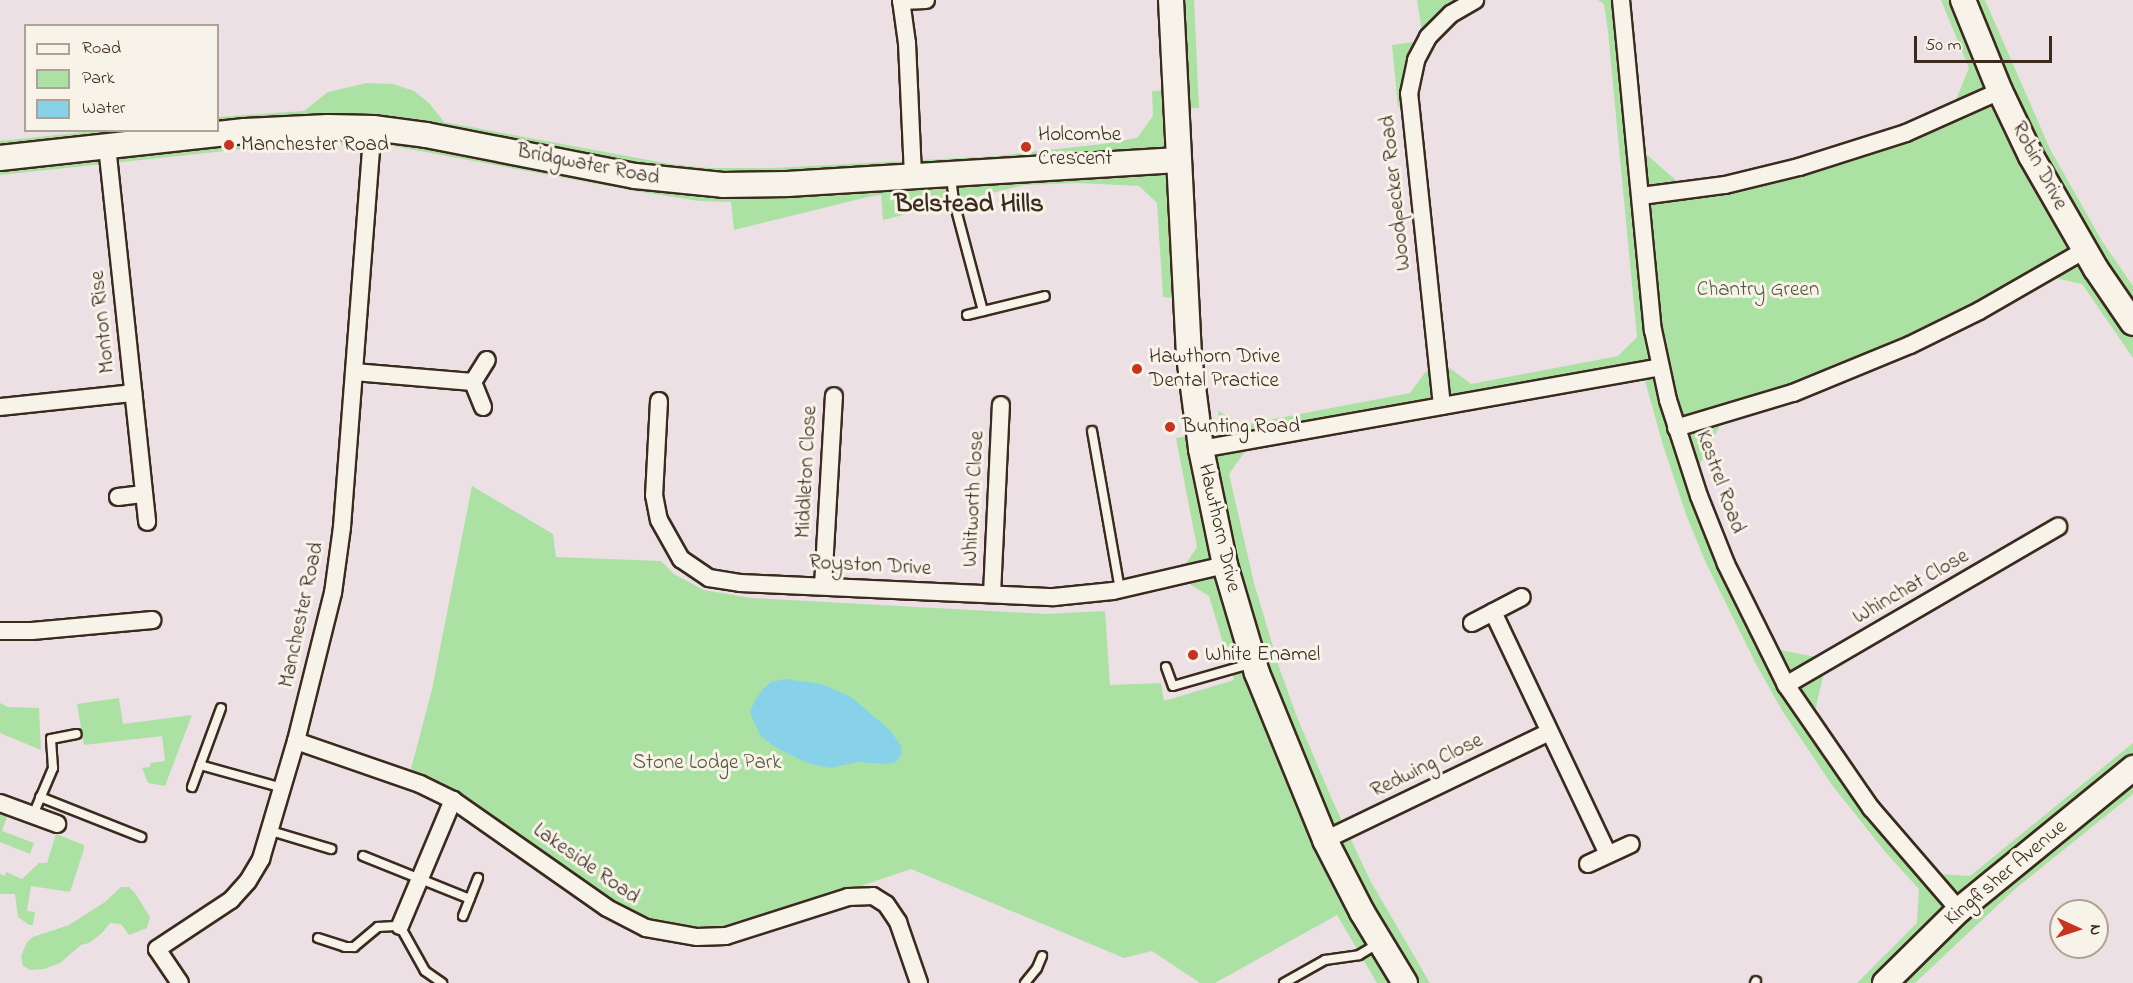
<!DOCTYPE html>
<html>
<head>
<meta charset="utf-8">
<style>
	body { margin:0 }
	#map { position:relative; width:2133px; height:983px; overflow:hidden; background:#ece0e5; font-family:"Indie Flower",sans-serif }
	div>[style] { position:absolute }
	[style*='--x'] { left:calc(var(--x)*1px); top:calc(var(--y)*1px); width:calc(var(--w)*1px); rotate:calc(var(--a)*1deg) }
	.green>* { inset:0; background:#ace1a4 }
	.water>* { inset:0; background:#88d2e9 }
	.roads { filter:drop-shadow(2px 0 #3b2a1e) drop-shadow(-2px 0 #3b2a1e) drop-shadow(0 2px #3b2a1e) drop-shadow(0 -2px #3b2a1e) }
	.lane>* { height:8px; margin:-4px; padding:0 4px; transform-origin:4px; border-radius:4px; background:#f7f3e8 }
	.street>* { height:16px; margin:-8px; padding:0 8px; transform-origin:8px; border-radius:8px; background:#f7f3e8 }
	.secondary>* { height:24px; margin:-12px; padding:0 12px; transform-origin:12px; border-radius:12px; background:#f7f3e8 }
	.dots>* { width:16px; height:16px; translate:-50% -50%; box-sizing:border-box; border:3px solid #f7f3e8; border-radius:50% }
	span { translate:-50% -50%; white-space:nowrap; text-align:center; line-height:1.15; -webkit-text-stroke:6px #f7f3e8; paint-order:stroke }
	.poi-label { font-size:21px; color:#3b2a1e }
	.left { translate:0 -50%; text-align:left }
	.street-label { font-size:21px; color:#3b2a1e }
	.park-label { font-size:21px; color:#575840 }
	.district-label { font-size:27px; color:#3b2a1e; font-weight:700 }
	.legend { position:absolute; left:24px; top:24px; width:195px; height:108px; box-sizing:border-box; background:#f7f3e8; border:2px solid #aca397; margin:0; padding:8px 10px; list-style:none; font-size:18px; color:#3b2a1e }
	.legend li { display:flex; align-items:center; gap:12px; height:30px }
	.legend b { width:30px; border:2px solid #aca397 }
	.north { position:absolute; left:2049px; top:899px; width:60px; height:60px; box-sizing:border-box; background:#f7f3e8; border:2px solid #aca397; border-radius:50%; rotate:93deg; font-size:16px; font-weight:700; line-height:24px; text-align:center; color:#3b2a1e }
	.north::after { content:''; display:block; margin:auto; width:21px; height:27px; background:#c8321e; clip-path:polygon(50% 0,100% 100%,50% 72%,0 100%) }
	.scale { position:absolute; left:1914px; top:36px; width:138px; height:27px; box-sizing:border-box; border:3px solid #3b2a1e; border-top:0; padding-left:8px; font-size:18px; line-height:21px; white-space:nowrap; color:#3b2a1e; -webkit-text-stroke:4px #f7f3e8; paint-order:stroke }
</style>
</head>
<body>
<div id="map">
	<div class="green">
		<div style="clip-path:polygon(1171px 0,1194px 0,1199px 108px,1176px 109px,1185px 299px,1163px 297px,1157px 203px,1139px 186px,1077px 183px,1024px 185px,883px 220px,881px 195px,872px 196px,734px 230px,731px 202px,699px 201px,635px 191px,393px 146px,290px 144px,0 175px,0 141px,104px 130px,218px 130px,218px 117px,304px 111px,328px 92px,367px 83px,393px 84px,414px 91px,429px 103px,444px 122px,670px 164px,709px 168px,773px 168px,997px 156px,1102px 144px,1137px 138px,1153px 116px,1152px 91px,1175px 90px)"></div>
		<div style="clip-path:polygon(1417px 0,1475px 0,1422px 32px)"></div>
		<div style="clip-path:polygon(1598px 0,1620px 0,1636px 153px,1645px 153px,1688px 191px,1725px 185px,1959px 110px,1955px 102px,1969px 68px,1941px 0,1985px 0,2050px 149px,2102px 241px,2133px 286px,2133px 358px,2082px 284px,2055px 278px,2055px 268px,1979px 311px,1727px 412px,1699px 466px,1689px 467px,1768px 651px,1780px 650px,1816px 657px,1824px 673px,1812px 723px,1871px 808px,1938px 874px,1970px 876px,2133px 743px,2133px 794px,2015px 889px,1915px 983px,1857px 983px,1917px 923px,1919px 889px,1887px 854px,1832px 785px,1783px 712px,1756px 664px,1706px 563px,1687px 517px,1663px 445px,1642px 370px,1244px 443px,1244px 453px,1229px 474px,1254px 583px,1279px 667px,1297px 717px,1334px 804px,1371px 882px,1430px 983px,1377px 983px,1337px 915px,1215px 983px,1200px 983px,1152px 951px,1124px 958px,911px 869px,726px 932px,663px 928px,629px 913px,410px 773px,432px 689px,472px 486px,553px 534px,556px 557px,661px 561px,674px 574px,704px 590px,751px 598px,1046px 614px,1105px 611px,1110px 685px,1161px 683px,1164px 701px,1234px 680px,1209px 596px,1191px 585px,1185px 565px,1197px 547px,1176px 438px,1199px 434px,1224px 445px,1218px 411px,1243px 425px,1410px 393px,1427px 370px,1447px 366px,1471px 384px,1618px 356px,1637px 337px,1608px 32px,1604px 4px)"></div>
		<div style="clip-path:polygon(1413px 42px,1422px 48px,1409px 105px,1398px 107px,1392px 45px)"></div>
		<div style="clip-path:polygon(119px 698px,123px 724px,192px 715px,165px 786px,148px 783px,142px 768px,150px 767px,150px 763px,165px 761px,162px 736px,84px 745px,77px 704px)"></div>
		<div style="clip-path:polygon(0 703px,8px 707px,39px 708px,41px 750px,0 733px)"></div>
		<div style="clip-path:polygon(0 811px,8px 814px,2px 831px,34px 843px,30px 854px,0 842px)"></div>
		<div style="clip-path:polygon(56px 834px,84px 845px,84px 849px,70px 892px,31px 886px,27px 911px,35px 912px,33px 925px,29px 925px,18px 917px,15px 894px,0 894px,0 874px,5px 876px,6px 872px,22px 879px,39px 863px,47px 863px)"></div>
		<div style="clip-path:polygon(121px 887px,129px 887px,135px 893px,150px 917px,147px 928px,129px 935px,121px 924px,110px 923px,102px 933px,89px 943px,81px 945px,60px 963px,44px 969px,30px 970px,23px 966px,21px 956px,27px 942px,33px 937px,69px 925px,105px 902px)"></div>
	</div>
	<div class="water">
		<div style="clip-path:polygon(786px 679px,822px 684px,851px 697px,890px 730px,901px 746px,902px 754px,896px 762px,885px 764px,859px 762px,830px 768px,807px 763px,773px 746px,760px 735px,750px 713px,754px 702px,763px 689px,771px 682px)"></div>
	</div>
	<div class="roads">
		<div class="lane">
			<div style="--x:951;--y:177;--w:25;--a:83"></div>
			<div style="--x:954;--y:202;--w:113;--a:75.1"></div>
			<div style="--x:967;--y:315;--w:80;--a:-13.7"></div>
			<div style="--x:1092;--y:431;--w:161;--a:80"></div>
			<div style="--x:1166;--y:667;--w:20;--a:70"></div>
			<div style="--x:1173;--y:686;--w:83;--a:-16"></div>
			<div style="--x:200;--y:765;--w:86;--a:15.5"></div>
			<div style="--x:192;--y:787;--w:84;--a:-69.8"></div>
			<div style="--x:40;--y:797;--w:109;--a:21.6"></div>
			<div style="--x:33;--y:815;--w:51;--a:-66.9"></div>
			<div style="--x:53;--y:768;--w:29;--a:-94"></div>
			<div style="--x:51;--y:739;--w:26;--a:-11"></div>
			<div style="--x:271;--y:831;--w:63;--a:16.7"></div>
			<div style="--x:363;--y:856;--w:115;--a:21.9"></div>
			<div style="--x:463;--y:916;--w:41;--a:-68.5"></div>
			<div style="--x:318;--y:938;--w:28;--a:18"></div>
			<div style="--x:345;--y:947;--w:9;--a:0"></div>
			<div style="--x:354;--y:947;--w:31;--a:-40"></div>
			<div style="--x:378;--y:927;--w:22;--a:-3"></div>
			<div style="--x:400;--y:926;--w:51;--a:60.9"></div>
			<div style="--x:425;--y:971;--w:21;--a:35"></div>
			<div style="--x:1025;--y:983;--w:19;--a:-51"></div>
			<div style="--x:1037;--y:968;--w:13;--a:-67"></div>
			<div style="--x:1284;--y:983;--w:47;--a:-29.3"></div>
			<div style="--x:1325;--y:960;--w:34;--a:-8"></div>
			<div style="--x:1359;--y:955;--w:23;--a:-31"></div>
			<div style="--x:1755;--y:983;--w:2;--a:-63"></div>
		</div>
		<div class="street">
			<div style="--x:901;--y:0;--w:43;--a:82.1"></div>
			<div style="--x:907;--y:43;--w:133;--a:87.4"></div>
			<div style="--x:1621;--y:0;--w:332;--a:84.5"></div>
			<div style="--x:1653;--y:330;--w:72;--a:77.9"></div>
			<div style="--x:1668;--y:400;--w:101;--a:72.1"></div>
			<div style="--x:1699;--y:496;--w:73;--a:68.3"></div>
			<div style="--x:1726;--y:564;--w:135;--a:63.6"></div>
			<div style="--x:1786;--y:685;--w:150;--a:55.4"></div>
			<div style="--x:1871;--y:808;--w:135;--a:49.2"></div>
			<div style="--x:901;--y:1;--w:25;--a:-2"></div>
			<div style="--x:107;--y:146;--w:378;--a:83.9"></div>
			<div style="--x:1641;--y:196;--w:85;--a:-7.5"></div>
			<div style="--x:1725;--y:185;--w:76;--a:-13.7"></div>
			<div style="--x:1799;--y:167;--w:112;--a:-17.6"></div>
			<div style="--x:1906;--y:133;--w:103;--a:-24.1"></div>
			<div style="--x:354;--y:372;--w:119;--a:4.8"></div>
			<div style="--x:659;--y:401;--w:94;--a:93"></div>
			<div style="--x:654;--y:495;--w:25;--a:79"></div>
			<div style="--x:659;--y:520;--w:45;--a:60.6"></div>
			<div style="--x:681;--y:559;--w:34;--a:34"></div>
			<div style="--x:709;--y:578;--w:31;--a:9"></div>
			<div style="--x:740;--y:583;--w:314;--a:2.6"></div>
			<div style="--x:1054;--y:597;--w:59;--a:-5.8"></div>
			<div style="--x:1113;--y:591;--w:115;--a:-13.1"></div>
			<div style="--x:1442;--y:406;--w:314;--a:-96"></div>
			<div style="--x:1409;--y:94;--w:35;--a:-78"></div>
			<div style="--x:1416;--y:60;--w:26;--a:-62"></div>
			<div style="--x:1428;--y:37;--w:33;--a:-45"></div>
			<div style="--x:1451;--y:14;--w:28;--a:-30"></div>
			<div style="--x:0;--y:407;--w:134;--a:-6"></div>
			<div style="--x:483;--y:407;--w:27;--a:-112"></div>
			<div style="--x:473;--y:382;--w:26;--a:-58"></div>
			<div style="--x:1676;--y:428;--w:122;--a:-16.7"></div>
			<div style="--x:1793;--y:393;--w:126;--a:-22.3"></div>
			<div style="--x:1910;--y:345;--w:77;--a:-26.2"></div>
			<div style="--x:1979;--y:311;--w:122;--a:-29.9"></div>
			<div style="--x:1201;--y:449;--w:466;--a:-10.1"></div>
			<div style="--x:118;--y:497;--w:26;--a:-7"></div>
			<div style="--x:823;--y:586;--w:190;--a:-86.7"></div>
			<div style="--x:992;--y:594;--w:189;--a:-87.3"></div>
			<div style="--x:1493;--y:612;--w:268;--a:64.6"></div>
			<div style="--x:1472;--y:623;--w:56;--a:-27.5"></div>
			<div style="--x:0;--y:631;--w:32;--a:0"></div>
			<div style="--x:32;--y:631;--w:121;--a:-5.2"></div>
			<div style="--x:1786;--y:685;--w:315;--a:-30.2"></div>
			<div style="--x:296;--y:741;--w:131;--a:19.1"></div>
			<div style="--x:420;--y:784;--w:37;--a:26"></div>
			<div style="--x:453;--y:800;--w:188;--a:35"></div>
			<div style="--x:607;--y:908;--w:44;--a:27.1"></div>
			<div style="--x:646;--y:928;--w:52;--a:10"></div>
			<div style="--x:697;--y:937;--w:29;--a:-2"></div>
			<div style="--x:726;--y:936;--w:128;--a:-17.7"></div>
			<div style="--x:848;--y:897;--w:25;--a:-2"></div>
			<div style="--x:873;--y:896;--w:15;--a:32"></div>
			<div style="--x:886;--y:904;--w:22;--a:56"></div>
			<div style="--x:898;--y:922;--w:65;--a:71"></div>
			<div style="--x:0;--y:803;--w:61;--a:20.2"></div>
			<div style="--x:1325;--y:840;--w:249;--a:-25.7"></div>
			<div style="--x:1588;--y:864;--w:47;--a:-24.9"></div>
			<div style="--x:400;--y:926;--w:137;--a:-67.2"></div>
			<div style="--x:180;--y:983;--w:41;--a:-124.1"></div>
			<div style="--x:157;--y:949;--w:89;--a:-33.5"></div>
			<div style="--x:231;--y:900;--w:25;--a:-48"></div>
			<div style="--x:248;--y:881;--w:26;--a:-59"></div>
			<div style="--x:261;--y:859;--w:123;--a:-73.5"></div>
			<div style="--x:296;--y:741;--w:153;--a:-76"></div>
			<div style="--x:333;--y:593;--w:67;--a:-82.2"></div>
			<div style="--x:342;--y:527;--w:400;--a:-85.6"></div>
		</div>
		<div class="secondary">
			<div style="--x:1171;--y:0;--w:356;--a:87.1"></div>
			<div style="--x:1189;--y:356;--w:94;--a:82.6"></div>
			<div style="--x:1201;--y:449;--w:118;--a:78.3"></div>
			<div style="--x:1225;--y:565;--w:113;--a:73.5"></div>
			<div style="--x:1257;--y:673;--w:180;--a:67.8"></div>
			<div style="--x:1325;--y:840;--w:81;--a:62.8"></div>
			<div style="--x:1362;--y:912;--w:83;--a:58.8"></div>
			<div style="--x:1963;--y:0;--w:98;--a:67.9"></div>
			<div style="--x:2000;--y:91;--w:72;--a:64.5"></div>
			<div style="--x:2031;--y:156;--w:130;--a:60.1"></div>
			<div style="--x:2096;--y:269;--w:65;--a:55.6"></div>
			<div style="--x:0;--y:158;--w:246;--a:-6.3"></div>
			<div style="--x:245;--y:131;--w:83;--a:-2.8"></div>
			<div style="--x:328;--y:127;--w:45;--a:1.3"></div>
			<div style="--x:373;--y:128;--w:53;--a:7.5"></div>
			<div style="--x:426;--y:135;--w:213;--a:11.1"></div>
			<div style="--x:635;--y:176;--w:88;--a:5.8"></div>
			<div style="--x:723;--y:185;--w:64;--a:-0.9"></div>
			<div style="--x:787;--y:184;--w:392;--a:-3.5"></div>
			<div style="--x:1885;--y:983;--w:104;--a:-44.6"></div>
			<div style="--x:1959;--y:910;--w:225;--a:-39.2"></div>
		</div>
	</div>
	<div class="dots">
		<div style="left:229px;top:145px;background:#c8321e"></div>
		<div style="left:1026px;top:147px;background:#c8321e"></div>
		<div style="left:1137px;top:369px;background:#c8321e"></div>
		<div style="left:1170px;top:427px;background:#c8321e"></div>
		<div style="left:1193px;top:655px;background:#c8321e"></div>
	</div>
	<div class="poi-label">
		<span class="left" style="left:1038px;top:147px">Holcombe<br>Crescent</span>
		<span class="left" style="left:241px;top:145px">Manchester Road</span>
		<span class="left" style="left:1149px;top:369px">Hawthorn Drive<br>Dental Practice</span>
		<span class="left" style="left:1182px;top:427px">Bunting Road</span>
		<span class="left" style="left:1205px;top:655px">White Enamel</span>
	</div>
	<div class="street-label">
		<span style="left:588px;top:165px;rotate:11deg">Bridgwater Road</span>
		<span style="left:2039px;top:166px;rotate:62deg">Robin Drive</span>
		<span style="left:1396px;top:193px;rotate:-96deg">Woodpecker Road</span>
		<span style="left:103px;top:322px;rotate:-96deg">Monton Rise</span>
		<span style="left:807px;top:472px;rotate:-87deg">Middleton Close</span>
		<span style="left:1720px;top:482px;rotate:70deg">Kestrel Road</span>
		<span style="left:974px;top:499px;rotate:-87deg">Whitworth Close</span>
		<span style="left:1219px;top:528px;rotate:77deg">Hawthorn Drive</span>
		<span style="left:870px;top:566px;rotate:3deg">Royston Drive</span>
		<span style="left:1911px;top:587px;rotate:-30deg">Whinchat Close</span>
		<span style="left:302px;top:615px;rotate:-78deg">Manchester Road</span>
		<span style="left:1427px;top:766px;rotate:-26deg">Redwing Close</span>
		<span style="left:586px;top:864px;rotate:35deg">Lakeside Road</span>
		<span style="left:2006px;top:873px;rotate:-40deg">Kingfisher Avenue</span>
	</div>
	<div class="park-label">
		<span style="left:1758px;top:290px">Chantry Green</span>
		<span style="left:707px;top:763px">Stone Lodge Park</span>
	</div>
	<div class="district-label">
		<span style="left:969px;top:205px">Belstead Hills</span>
	</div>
	<ul class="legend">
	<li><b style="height:8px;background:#f7f3e8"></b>Road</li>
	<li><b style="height:16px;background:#ace1a4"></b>Park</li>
	<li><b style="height:16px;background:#88d2e9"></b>Water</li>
	</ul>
	<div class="north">N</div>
	<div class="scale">50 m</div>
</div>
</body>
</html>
